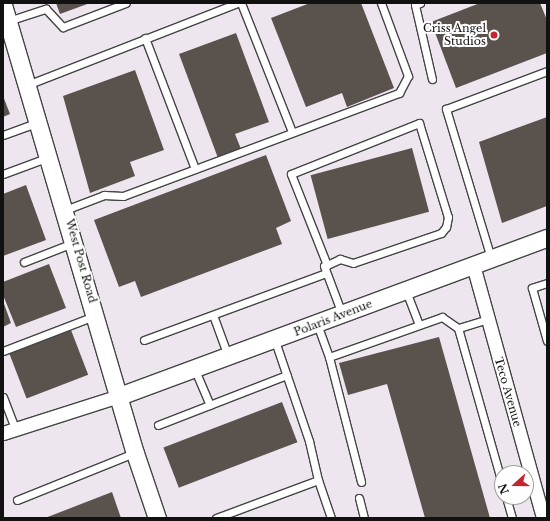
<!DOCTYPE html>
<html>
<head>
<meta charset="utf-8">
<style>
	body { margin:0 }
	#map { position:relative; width:550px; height:521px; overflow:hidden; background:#fffdf5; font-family:"Libre Baskerville",serif }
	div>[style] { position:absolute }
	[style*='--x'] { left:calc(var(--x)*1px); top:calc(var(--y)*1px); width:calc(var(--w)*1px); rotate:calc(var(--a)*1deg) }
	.industrial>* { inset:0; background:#eee6ef }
	.building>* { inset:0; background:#5a524d; transform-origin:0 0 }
	.roads { filter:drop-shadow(1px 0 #444) drop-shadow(-1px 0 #444) drop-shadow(0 1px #444) drop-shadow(0 -1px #444) }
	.service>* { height:7px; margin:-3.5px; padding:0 3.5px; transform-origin:3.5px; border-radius:3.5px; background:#fff }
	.minor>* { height:13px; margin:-6.5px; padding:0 6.5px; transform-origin:6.5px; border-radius:6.5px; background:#fff }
	.tertiary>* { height:17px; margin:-8.5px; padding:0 8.5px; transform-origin:8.5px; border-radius:8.5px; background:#fff }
	.dots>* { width:11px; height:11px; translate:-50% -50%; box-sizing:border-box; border:2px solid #fff; border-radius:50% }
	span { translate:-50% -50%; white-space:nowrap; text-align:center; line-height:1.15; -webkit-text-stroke:4px #fff; paint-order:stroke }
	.poi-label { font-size:11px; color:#111 }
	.right { translate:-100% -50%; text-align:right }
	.street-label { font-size:11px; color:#111 }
	.frame { position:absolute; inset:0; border:4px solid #111; pointer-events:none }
	.north { position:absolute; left:494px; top:465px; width:40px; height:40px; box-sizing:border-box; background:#fff; border:1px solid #a0a0a0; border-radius:50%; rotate:249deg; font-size:11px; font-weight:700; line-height:16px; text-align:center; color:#111 }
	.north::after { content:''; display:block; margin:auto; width:14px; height:18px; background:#c4262e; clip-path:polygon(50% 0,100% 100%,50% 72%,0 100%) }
</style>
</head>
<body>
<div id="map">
	<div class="industrial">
		<div style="clip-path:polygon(evenodd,3px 3px,547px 3px,547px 518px,3px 518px,3px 3px,502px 473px,526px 473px,526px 497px,502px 497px,502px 473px)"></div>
	</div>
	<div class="building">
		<div style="clip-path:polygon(56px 3px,90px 3px,60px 14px)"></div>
		<div style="clip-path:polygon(310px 3px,361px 3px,394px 88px,347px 107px,342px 93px,306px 107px,271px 18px)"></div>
		<div style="clip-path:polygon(480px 3px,540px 3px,547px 20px,547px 53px,456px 88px,431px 22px)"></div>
		<div style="clip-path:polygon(236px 33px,269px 122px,235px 134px,241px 149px,218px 158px,179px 54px)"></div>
		<div style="clip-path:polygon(135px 70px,164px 150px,130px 162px,135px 176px,90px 193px,63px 96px)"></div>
		<div style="clip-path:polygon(3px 96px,10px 114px,3px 117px)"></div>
		<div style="clip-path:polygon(547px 117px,547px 206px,502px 223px,479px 142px)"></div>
		<div style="left:412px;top:148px;width:66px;height:105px;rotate:75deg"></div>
		<div style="clip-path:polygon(266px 155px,291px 221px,276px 228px,282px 244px,141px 297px,135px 281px,119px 287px,94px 220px)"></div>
		<div style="clip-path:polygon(26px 185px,46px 240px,3px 256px,3px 194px)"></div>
		<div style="clip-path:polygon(49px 264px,66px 308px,16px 327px,3px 295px,3px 282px)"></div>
		<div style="clip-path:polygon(3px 301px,11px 323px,3px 327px)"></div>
		<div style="left:71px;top:330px;width:48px;height:66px;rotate:69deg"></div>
		<div style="clip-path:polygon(439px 337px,490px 518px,425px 518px,387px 384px,348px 395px,339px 363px)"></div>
		<div style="left:282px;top:402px;width:43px;height:127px;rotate:69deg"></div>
		<div style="clip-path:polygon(112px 492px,121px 518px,45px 518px)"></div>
	</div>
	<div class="roads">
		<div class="service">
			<div style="--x:241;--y:3;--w:139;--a:68.4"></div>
			<div style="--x:420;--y:3;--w:5;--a:158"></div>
			<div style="--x:415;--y:5;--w:76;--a:77.1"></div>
			<div style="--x:8;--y:21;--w:40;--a:-18"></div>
			<div style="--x:46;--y:9;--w:25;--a:47"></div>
			<div style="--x:63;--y:27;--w:67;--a:-20.9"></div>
			<div style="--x:145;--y:38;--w:140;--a:69.1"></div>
			<div style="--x:27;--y:85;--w:225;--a:-21.3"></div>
			<div style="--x:3;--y:135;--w:37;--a:-20"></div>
			<div style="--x:3;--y:174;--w:49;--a:-20.3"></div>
			<div style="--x:65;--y:210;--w:42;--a:-21"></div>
			<div style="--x:104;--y:195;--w:19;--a:3"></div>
			<div style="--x:123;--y:196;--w:295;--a:-20.5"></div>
			<div style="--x:399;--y:93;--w:19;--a:-62"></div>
			<div style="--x:408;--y:76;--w:78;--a:-110.3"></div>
			<div style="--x:491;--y:258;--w:156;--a:-106.8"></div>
			<div style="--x:446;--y:109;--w:108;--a:-20.6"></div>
			<div style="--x:24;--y:262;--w:53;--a:-21.2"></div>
			<div style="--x:327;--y:265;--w:98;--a:-111.6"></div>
			<div style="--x:291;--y:174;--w:138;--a:-21.7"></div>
			<div style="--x:419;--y:123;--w:98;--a:72.9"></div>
			<div style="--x:448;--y:217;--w:10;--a:101"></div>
			<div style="--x:446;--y:227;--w:8;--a:130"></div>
			<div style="--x:441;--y:233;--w:93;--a:161.2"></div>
			<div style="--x:353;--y:263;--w:14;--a:-163"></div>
			<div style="--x:340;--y:259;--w:14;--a:155"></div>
			<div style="--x:327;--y:265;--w:3;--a:162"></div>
			<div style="--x:324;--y:266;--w:51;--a:69.4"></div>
			<div style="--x:547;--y:283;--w:16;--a:162"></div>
			<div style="--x:532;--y:288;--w:55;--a:74.2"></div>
			<div style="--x:406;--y:291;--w:36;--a:69"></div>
			<div style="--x:213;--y:315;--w:44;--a:69.9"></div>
			<div style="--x:488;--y:319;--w:31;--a:163"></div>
			<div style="--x:458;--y:328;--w:161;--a:74.2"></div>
			<div style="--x:317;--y:324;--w:35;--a:70"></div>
			<div style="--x:329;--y:357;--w:120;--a:-19.5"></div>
			<div style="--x:442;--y:317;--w:19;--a:35"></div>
			<div style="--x:144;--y:340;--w:194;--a:-20.2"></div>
			<div style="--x:275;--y:341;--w:106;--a:71.2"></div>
			<div style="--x:309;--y:441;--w:40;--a:77"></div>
			<div style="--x:3;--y:351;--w:97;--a:-21"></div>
			<div style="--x:329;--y:357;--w:129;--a:75.6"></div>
			<div style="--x:195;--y:370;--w:38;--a:67"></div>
			<div style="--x:3;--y:397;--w:34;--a:69"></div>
			<div style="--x:158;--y:425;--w:138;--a:-21.2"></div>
			<div style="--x:506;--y:497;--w:22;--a:74"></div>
			<div style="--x:359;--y:498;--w:21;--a:76"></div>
			<div style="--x:17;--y:500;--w:126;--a:-21.9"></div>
			<div style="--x:216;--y:518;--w:109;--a:-20.4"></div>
			<div style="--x:318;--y:480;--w:40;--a:71.1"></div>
		</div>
		<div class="minor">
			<div style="--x:473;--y:265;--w:263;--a:74.5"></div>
			<div style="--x:3;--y:433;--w:122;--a:-17.7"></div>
		</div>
		<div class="tertiary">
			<div style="--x:3;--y:5;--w:467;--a:73.6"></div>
			<div style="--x:135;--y:453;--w:69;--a:71.3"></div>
			<div style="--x:119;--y:396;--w:456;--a:-20.3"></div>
		</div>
	</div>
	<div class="dots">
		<div style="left:494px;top:35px;background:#c4262e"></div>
	</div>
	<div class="poi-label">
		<span class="right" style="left:486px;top:35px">Criss Angel<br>Studios</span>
	</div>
	<div class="street-label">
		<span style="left:81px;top:261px;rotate:74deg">West Post Road</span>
		<span style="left:333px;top:318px;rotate:-21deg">Polaris Avenue</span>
		<span style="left:508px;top:392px;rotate:74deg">Teco Avenue</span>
	</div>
	<div class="frame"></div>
	<div class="north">N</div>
</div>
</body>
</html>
